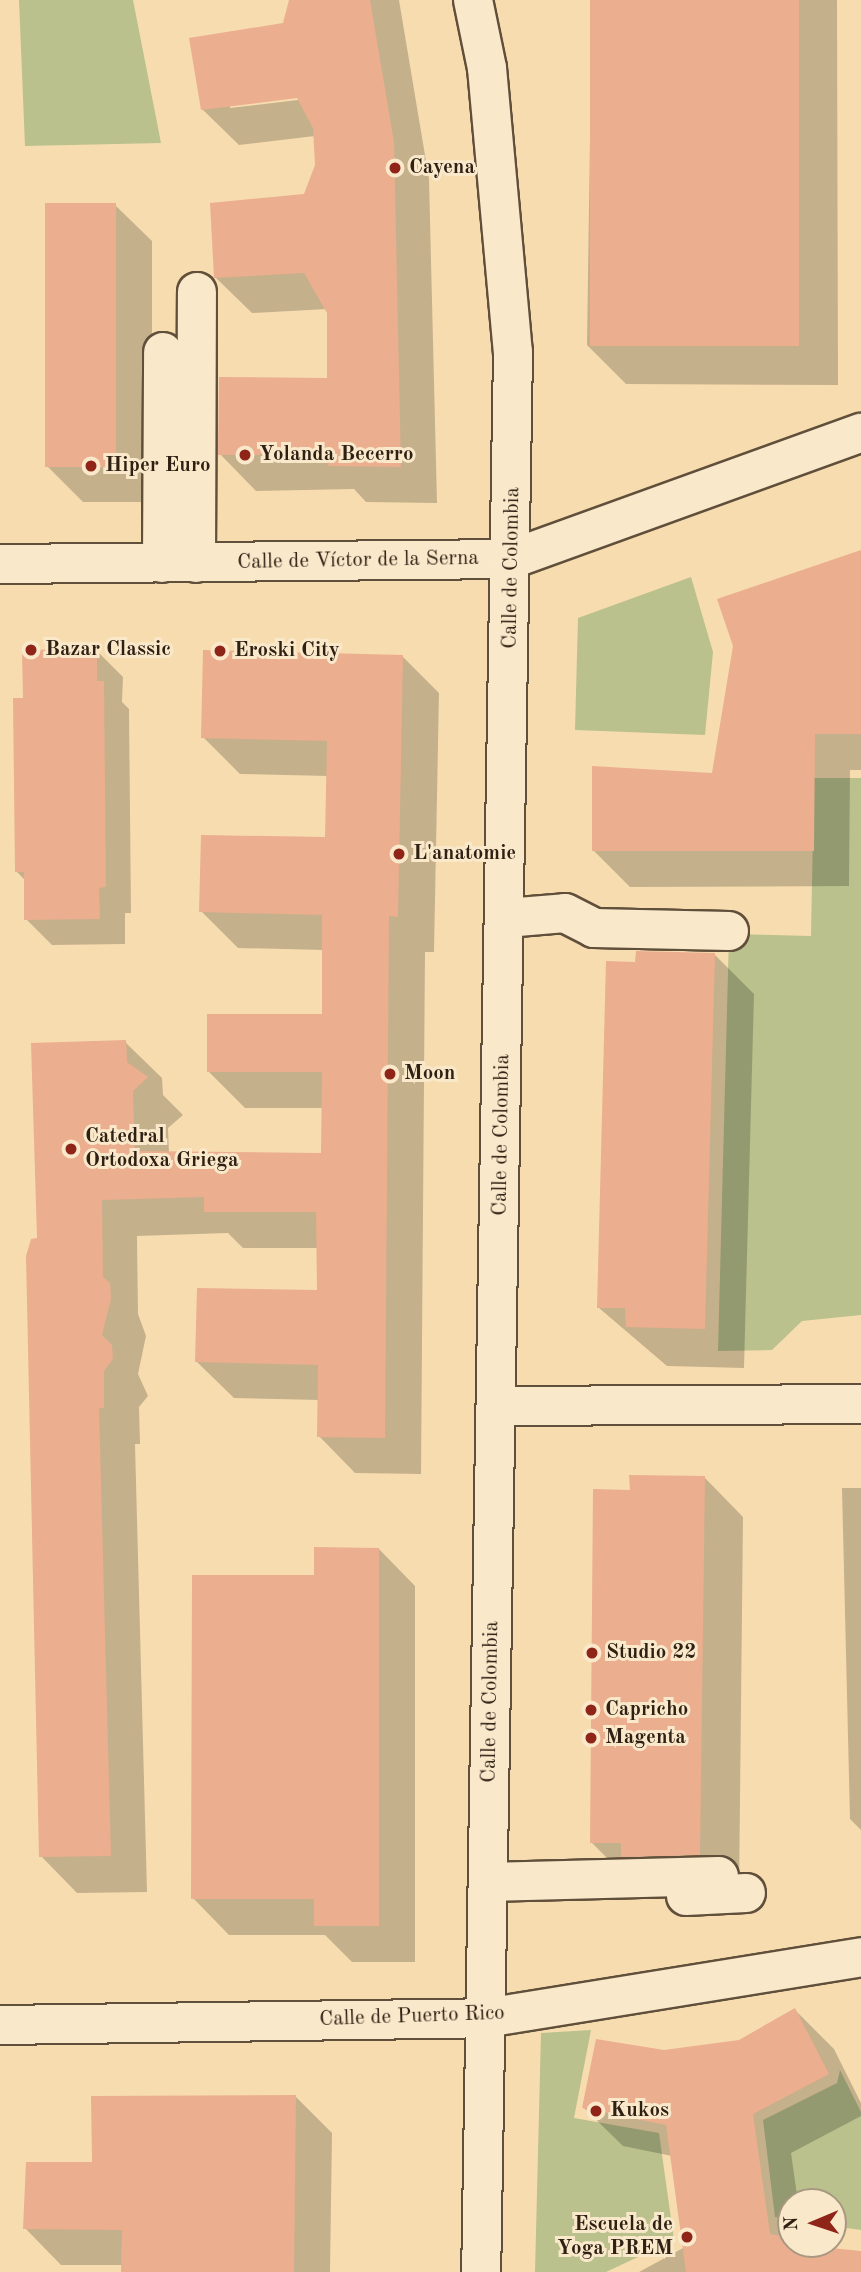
<!DOCTYPE html>
<html>
<head>
<meta charset="utf-8">
<style>
	body { margin:0 }
	#map { position:relative; width:861px; height:2272px; overflow:hidden; background:#f7dcaf; font-family:"Old Standard TT",serif }
	div>[style] { position:absolute }
	[style*='--x'] { left:calc(var(--x)*1px); top:calc(var(--y)*1px); width:calc(var(--w)*1px); rotate:calc(var(--a)*1deg) }
	.green>* { inset:0; background:#bac18c }
	.shadow>* { inset:0; background:#0003 }
	.building>* { inset:0; background:#ebae8e; transform-origin:0 0 }
	.roads { filter:drop-shadow(2px 0 #604f3a) drop-shadow(-2px 0 #604f3a) drop-shadow(0 2px #604f3a) drop-shadow(0 -2px #604f3a) }
	.minor>* { height:38px; margin:-19px; padding:0 19px; transform-origin:19px; border-radius:19px; background:#fae8cb }
	.dots>* { width:19px; height:19px; translate:-50% -50%; box-sizing:border-box; border:4px solid #fae8cb; border-radius:50% }
	span { translate:-50% -50%; white-space:nowrap; text-align:center; line-height:1.15; -webkit-text-stroke:6px #fae8cb; paint-order:stroke }
	.poi-label { font-size:21px; color:#2e2013; font-weight:700 }
	.left { translate:0 -50%; text-align:left }
	.right { translate:-100% -50%; text-align:right }
	.street-label { font-size:21px; color:#2e2013 }
	.north { position:absolute; left:777px; top:2188px; width:70px; height:70px; box-sizing:border-box; background:#fae8cb; border:2px solid #a89881; border-radius:50%; rotate:268deg; font-size:19px; font-weight:700; line-height:28px; text-align:center; color:#2e2013 }
	.north::after { content:''; display:block; margin:auto; width:24px; height:32px; background:#8f2418; clip-path:polygon(50% 0,100% 100%,50% 72%,0 100%) }
</style>
</head>
<body>
<div id="map">
	<div class="green">
		<div style="clip-path:polygon(19px 0,133px 0,161px 143px,25px 146px)"></div>
		<div style="clip-path:polygon(691px 577px,713px 652px,705px 735px,575px 730px,578px 618px)"></div>
		<div style="clip-path:polygon(814px 778px,861px 778px,861px 1315px,802px 1321px,772px 1350px,718px 1351px,729px 934px,811px 936px)"></div>
		<div style="clip-path:polygon(591px 2030px,574px 2118px,659px 2133px,674px 2240px,606px 2272px,535px 2272px,541px 2033px)"></div>
		<div style="clip-path:polygon(840px 2070px,861px 2112px,861px 2230px,833px 2226px,833px 2202px,791px 2202px,791px 2220px,775px 2217px,763px 2120px,837px 2083px)"></div>
	</div>
	<div class="shadow">
		<div style="clip-path:polygon(evenodd,291px 0,399px 0,429px 179px,437px 503px,366px 502px,354px 489px,256px 491px,220px 454px,328px 379px,327px 309px,252px 313px,215px 277px,305px 196px,317px 165px,315px 136px,239px 145px,202px 109px,285px 25px,291px 0,306px 96px,306px 99px,230px 108px,230px 105px,306px 96px)"></div>
		<div style="clip-path:polygon(592px 0,837px 0,838px 385px,626px 384px,587px 345px)"></div>
		<div style="clip-path:polygon(115px 205px,152px 241px,152px 502px,83px 502px,47px 466px)"></div>
		<div style="clip-path:polygon(861px 552px,861px 770px,850px 770px,849px 886px,630px 887px,593px 850px,714px 774px)"></div>
		<div style="clip-path:polygon(97px 651px,123px 677px,122px 702px,129px 709px,131px 913px,125px 913px,125px 944px,52px 945px,26px 919px,26px 881px,16px 871px,25px 700px)"></div>
		<div style="clip-path:polygon(402px 656px,439px 693px,434px 952px,425px 952px,421px 1474px,355px 1473px,319px 1436px,319px 1400px,234px 1398px,197px 1362px,319px 1292px,319px 1248px,243px 1248px,228px 1233px,137px 1236px,138px 1314px,146px 1336px,138px 1374px,148px 1396px,139px 1407px,140px 1444px,135px 1444px,147px 1892px,77px 1893px,41px 1856px,39px 1240px,125px 1042px,162px 1078px,163px 1095px,183px 1115px,168px 1128px,169px 1153px,323px 1154px,323px 1108px,245px 1108px,208px 1071px,324px 1016px,324px 950px,238px 948px,201px 911px,326px 839px,328px 776px,240px 774px,203px 737px)"></div>
		<div style="clip-path:polygon(714px 954px,754px 994px,744px 1368px,667px 1366px,599px 1308px,637px 963px)"></div>
		<div style="clip-path:polygon(704px 1477px,743px 1517px,739px 1893px,631px 1882px,591px 1842px,632px 1491px)"></div>
		<div style="clip-path:polygon(842px 1488px,861px 1488px,861px 1830px,850px 1819px)"></div>
		<div style="clip-path:polygon(379px 1549px,415px 1586px,415px 1962px,352px 1962px,325px 1935px,229px 1935px,193px 1898px,316px 1577px)"></div>
		<div style="clip-path:polygon(795px 2010px,834px 2049px,861px 2103px,861px 2116px,791px 2153px,798px 2202px,791px 2202px,791px 2244px,854px 2251px,861px 2272px,639px 2272px,685px 2247px,672px 2156px,623px 2146px,584px 2108px,664px 2052px,739px 2041px)"></div>
		<div style="clip-path:polygon(296px 2097px,332px 2133px,330px 2272px,123px 2272px,123px 2265px,61px 2265px,25px 2228px)"></div>
	</div>
	<div class="building">
		<div style="clip-path:polygon(289px 0,370px 0,394px 142px,401px 467px,328px 466px,329px 454px,218px 455px,219px 377px,327px 378px,327px 313px,304px 273px,214px 278px,210px 203px,304px 194px,315px 165px,313px 128px,297px 98px,201px 110px,189px 38px,283px 23px)"></div>
		<div style="left:590px;top:0;width:209px;height:346px"></div>
		<div style="left:45px;top:203px;width:71px;height:264px"></div>
		<div style="clip-path:polygon(861px 550px,861px 734px,815px 734px,814px 851px,592px 851px,592px 766px,712px 773px,733px 646px,717px 599px)"></div>
		<div style="clip-path:polygon(97px 649px,97px 681px,104px 681px,106px 887px,99px 888px,100px 919px,24px 920px,24px 872px,15px 872px,13px 698px,23px 698px,22px 650px)"></div>
		<div style="clip-path:polygon(203px 650px,403px 655px,398px 917px,389px 916px,385px 1438px,317px 1437px,318px 1365px,195px 1362px,197px 1288px,317px 1290px,316px 1212px,204px 1212px,204px 1197px,102px 1200px,103px 1277px,110px 1283px,111px 1299px,102px 1335px,112px 1345px,113px 1359px,104px 1371px,104px 1408px,99px 1408px,111px 1856px,39px 1857px,26px 1256px,31px 1239px,37px 1238px,31px 1043px,126px 1040px,127px 1062px,148px 1077px,133px 1091px,135px 1151px,321px 1153px,322px 1072px,207px 1072px,207px 1014px,322px 1014px,322px 915px,199px 912px,201px 835px,325px 837px,327px 741px,201px 738px)"></div>
		<div style="clip-path:polygon(636px 951px,715px 953px,705px 1329px,626px 1327px,625px 1308px,597px 1308px,606px 961px,635px 962px)"></div>
		<div style="clip-path:polygon(629px 1475px,705px 1476px,700px 1855px,621px 1857px,621px 1843px,590px 1843px,593px 1489px,630px 1490px)"></div>
		<div style="clip-path:polygon(314px 1547px,379px 1548px,379px 1926px,314px 1926px,314px 1899px,191px 1899px,192px 1575px,314px 1575px)"></div>
		<div style="clip-path:polygon(795px 2008px,829px 2074px,753px 2114px,770px 2234px,791px 2238px,791px 2244px,861px 2251px,861px 2272px,686px 2272px,666px 2125px,582px 2108px,596px 2039px,664px 2050px,739px 2040px)"></div>
		<div style="clip-path:polygon(296px 2095px,294px 2272px,121px 2272px,122px 2230px,23px 2229px,26px 2162px,92px 2162px,91px 2096px)"></div>
	</div>
	<div class="roads">
		<div class="minor">
			<div style="--x:473;--y:0;--w:69;--a:78.4"></div>
			<div style="--x:487;--y:68;--w:285;--a:84.8"></div>
			<div style="--x:513;--y:352;--w:1920;--a:90.95"></div>
			<div style="--x:162;--y:563;--w:211;--a:-89.7"></div>
			<div style="--x:196;--y:563;--w:271;--a:-89.8"></div>
			<div style="--x:0;--y:564;--w:512;--a:-0.56"></div>
			<div style="--x:512;--y:559;--w:371;--a:-19.9"></div>
			<div style="--x:506;--y:918;--w:59;--a:-4.8"></div>
			<div style="--x:565;--y:913;--w:33;--a:27"></div>
			<div style="--x:594;--y:928;--w:135;--a:1.3"></div>
			<div style="--x:497;--y:1406;--w:364;--a:-0.3"></div>
			<div style="--x:488;--y:1882;--w:231;--a:-1.5"></div>
			<div style="--x:686;--y:1896;--w:60;--a:-2.9"></div>
			<div style="--x:0;--y:2025;--w:486;--a:-0.8"></div>
			<div style="--x:486;--y:2018;--w:380;--a:-9.2"></div>
		</div>
	</div>
	<div class="dots">
		<div style="left:395px;top:168px;background:#8f2418"></div>
		<div style="left:245px;top:455px;background:#8f2418"></div>
		<div style="left:91px;top:466px;background:#8f2418"></div>
		<div style="left:31px;top:650px;background:#8f2418"></div>
		<div style="left:220px;top:651px;background:#8f2418"></div>
		<div style="left:399px;top:854px;background:#8f2418"></div>
		<div style="left:390px;top:1074px;background:#8f2418"></div>
		<div style="left:71px;top:1149px;background:#8f2418"></div>
		<div style="left:592px;top:1653px;background:#8f2418"></div>
		<div style="left:591px;top:1710px;background:#8f2418"></div>
		<div style="left:591px;top:1738px;background:#8f2418"></div>
		<div style="left:596px;top:2111px;background:#8f2418"></div>
		<div style="left:687px;top:2237px;background:#8f2418"></div>
	</div>
	<div class="poi-label">
		<span class="left" style="left:409px;top:168px">Cayena</span>
		<span class="left" style="left:259px;top:455px">Yolanda Becerro</span>
		<span class="left" style="left:105px;top:466px">Hiper Euro</span>
		<span class="left" style="left:45px;top:650px">Bazar Classic</span>
		<span class="left" style="left:234px;top:651px">Eroski City</span>
		<span class="left" style="left:413px;top:854px">L'anatomie</span>
		<span class="left" style="left:404px;top:1074px">Moon</span>
		<span class="left" style="left:85px;top:1149px">Catedral<br>Ortodoxa Griega</span>
		<span class="left" style="left:606px;top:1653px">Studio 22</span>
		<span class="left" style="left:605px;top:1710px">Capricho</span>
		<span class="left" style="left:605px;top:1738px">Magenta</span>
		<span class="left" style="left:610px;top:2111px">Kukos</span>
		<span class="right" style="left:673px;top:2237px">Escuela de<br>Yoga PREM</span>
	</div>
	<div class="street-label">
		<span style="left:358px;top:561px;rotate:-1deg">Calle de Víctor de la Serna</span>
		<span style="left:512px;top:568px;rotate:-89deg">Calle de Colombia</span>
		<span style="left:502px;top:1135px;rotate:-89deg">Calle de Colombia</span>
		<span style="left:491px;top:1702px;rotate:-89deg">Calle de Colombia</span>
		<span style="left:412px;top:2017px;rotate:-2deg">Calle de Puerto Rico</span>
	</div>
	<div class="north">N</div>
</div>
</body>
</html>
